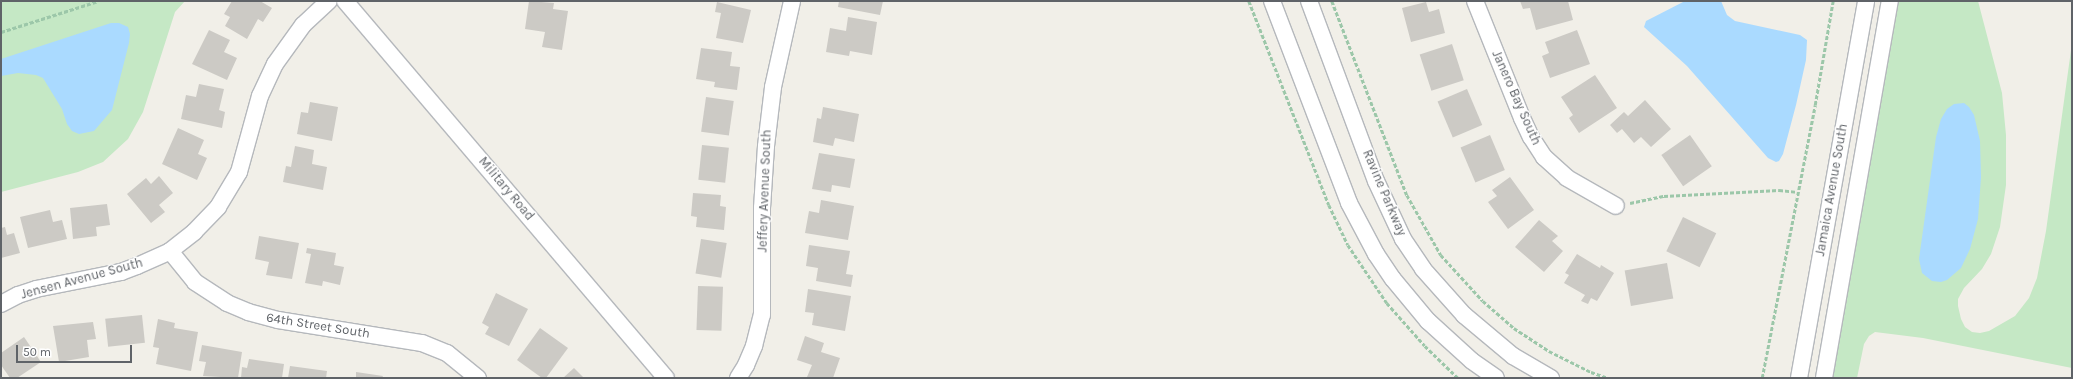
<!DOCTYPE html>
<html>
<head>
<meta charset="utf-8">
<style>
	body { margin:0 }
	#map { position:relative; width:2073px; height:379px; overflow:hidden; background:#f1efe8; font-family:Karla,sans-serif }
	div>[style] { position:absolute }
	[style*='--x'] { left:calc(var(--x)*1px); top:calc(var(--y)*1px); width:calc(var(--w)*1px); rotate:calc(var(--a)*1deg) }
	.green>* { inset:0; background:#c5e8c5 }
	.water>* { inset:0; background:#aadaff }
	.building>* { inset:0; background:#cccac5; transform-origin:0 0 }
	.path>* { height:2.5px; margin-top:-1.25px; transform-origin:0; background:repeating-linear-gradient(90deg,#9cc7a9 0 4px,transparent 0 6px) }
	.roads { filter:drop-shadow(1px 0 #b5b8bc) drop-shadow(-1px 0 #b5b8bc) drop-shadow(0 1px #b5b8bc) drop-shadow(0 -1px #b5b8bc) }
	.minor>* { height:16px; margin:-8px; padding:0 8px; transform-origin:8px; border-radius:8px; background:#fff }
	span { translate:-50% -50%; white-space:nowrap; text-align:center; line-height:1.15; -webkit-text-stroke:3px #fff; paint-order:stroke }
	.street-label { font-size:13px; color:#5f6368 }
	.frame { position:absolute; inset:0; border:2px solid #5f6368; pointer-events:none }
	.scale { position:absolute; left:16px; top:345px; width:116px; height:18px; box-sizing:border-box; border:2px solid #5f6368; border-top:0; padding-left:5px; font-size:12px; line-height:14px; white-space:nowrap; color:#5f6368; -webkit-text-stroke:3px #fff; paint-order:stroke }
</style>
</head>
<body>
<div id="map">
	<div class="green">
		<div style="clip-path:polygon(1px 1px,185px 1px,175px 12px,143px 112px,128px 139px,103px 162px,78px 172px,1px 192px)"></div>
		<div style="clip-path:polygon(1897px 1px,1978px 1px,2002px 93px,2006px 135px,2006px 185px,2000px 227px,1991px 254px,1982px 269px,1964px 288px,1958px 299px,1958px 306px,1961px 319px,1965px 327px,1972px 332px,1980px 333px,1989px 331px,2015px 316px,2029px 298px,2037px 278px,2046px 231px,2072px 43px,2072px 368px,1923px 338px,1875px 332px,1869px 336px,1864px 344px,1857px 378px,1831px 378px)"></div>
	</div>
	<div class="water">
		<div style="clip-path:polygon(1685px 1px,1721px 1px,1727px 15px,1735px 21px,1800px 35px,1807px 40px,1806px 60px,1796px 105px,1783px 154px,1779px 161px,1776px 162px,1768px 158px,1687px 66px,1644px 27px,1646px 21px)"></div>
		<div style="clip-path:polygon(111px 23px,119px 23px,128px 27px,130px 34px,129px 43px,112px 110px,94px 131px,79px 134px,72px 131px,67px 124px,62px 109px,43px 78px,36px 75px,18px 73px,1px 76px,1px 59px)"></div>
		<div style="clip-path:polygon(1964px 103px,1969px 107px,1974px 115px,1980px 141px,1981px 177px,1978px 219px,1970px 249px,1961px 268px,1947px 280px,1941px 282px,1932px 281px,1922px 273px,1919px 259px,1936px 137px,1941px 119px,1947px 109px,1954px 104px)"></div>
	</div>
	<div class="building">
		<div style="clip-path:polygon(232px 1px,260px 1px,272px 8px,263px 22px,258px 19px,247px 39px,225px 26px,230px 17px,224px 14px)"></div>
		<div style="clip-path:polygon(529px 1px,554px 3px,553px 9px,568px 11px,562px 50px,542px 47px,545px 32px,525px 29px)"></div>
		<div style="clip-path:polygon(839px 1px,883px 1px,880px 15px,838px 7px)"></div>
		<div style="clip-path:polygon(1520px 1px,1568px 1px,1573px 20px,1536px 30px,1530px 8px,1523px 9px)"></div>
		<div style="clip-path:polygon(717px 2px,751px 10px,743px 43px,716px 38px,721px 13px,715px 12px)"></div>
		<div style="clip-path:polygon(1426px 2px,1429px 12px,1439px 9px,1445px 33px,1411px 42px,1402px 8px)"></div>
		<div style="clip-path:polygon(848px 17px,877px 22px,872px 55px,850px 51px,849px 56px,826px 52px,830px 28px,846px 31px)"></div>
		<div style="clip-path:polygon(209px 30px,230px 40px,224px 52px,237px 58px,227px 80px,192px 64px)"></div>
		<div style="clip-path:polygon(1577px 30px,1590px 64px,1550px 78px,1542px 56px,1549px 53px,1545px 42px)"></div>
		<div style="left:1452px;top:44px;width:38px;height:34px;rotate:72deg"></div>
		<div style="clip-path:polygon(701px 48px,732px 52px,730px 66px,740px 67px,737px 90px,714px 87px,715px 82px,696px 79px)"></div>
		<div style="clip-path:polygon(1595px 75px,1617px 108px,1579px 133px,1569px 118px,1573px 115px,1561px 97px)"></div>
		<div style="clip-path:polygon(199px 84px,224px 89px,219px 110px,225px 112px,222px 128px,181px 119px,186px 95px,196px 97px)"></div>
		<div style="left:1467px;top:89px;width:39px;height:32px;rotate:67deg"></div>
		<div style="left:706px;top:97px;width:28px;height:35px;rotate:8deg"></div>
		<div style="clip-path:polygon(1645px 100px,1671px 129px,1651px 147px,1641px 137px,1634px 143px,1622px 129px,1617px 133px,1610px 125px,1624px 112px,1628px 116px)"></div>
		<div style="clip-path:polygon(310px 102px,338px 107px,332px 141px,297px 134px,301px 112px,308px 113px)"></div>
		<div style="clip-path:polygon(823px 107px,859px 114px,854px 142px,835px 138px,833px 146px,813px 142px,817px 118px,821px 119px)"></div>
		<div style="clip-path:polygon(178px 128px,204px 140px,198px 154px,207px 158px,197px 180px,162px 164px)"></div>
		<div style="left:1490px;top:135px;width:38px;height:32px;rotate:67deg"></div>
		<div style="left:1690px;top:135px;width:38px;height:35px;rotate:55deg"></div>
		<div style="left:702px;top:145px;width:27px;height:35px;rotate:6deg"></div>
		<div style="clip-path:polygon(295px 146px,314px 150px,312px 164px,327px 167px,323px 190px,283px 182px,286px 166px,291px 167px)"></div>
		<div style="clip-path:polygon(819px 153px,855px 159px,850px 188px,832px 185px,831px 192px,812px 189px)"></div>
		<div style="clip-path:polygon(159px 176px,173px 193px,159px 205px,165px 212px,151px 223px,127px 194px,146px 178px,151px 184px)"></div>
		<div style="clip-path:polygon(1510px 177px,1534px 210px,1508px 229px,1488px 202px,1497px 196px,1492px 190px)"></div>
		<div style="clip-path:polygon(693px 193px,721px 195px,720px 206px,726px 207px,724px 230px,696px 227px,697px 217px,691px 216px)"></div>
		<div style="clip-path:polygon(821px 200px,854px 206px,848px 240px,805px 233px,809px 211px,819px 213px)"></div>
		<div style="clip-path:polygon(107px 204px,110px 225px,96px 227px,97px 236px,73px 239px,70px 208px)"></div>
		<div style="clip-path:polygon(50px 210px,53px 222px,62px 220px,67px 239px,28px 248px,20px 217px)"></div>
		<div style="left:1683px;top:217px;width:37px;height:38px;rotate:26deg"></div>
		<div style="clip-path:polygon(1539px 220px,1558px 236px,1552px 241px,1563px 251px,1544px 272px,1515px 247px)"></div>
		<div style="clip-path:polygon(5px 227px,7px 235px,14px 233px,20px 253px,1px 258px,1px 228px)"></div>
		<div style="clip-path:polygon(259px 236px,299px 243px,292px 279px,266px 275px,269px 262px,255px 259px)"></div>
		<div style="left:701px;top:239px;width:26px;height:35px;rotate:9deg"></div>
		<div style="clip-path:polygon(809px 245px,850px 251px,846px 274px,853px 275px,851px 287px,816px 281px,818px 268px,806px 266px)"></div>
		<div style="clip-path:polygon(307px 248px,336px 253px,334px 265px,344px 267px,340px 285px,323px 281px,322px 286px,305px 283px,311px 254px,306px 253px)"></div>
		<div style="clip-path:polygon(1577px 254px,1600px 268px,1601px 265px,1614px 273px,1597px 301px,1591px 298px,1588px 304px,1581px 301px,1585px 295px,1564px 283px,1569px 275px,1565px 273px)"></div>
		<div style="left:1667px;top:263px;width:36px;height:43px;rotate:80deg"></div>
		<div style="left:698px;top:286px;width:25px;height:44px;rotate:2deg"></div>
		<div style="clip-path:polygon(808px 289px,851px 296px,845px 331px,812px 325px,814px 313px,805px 312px)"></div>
		<div style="clip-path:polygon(496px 293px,528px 309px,509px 346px,485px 334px,489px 327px,482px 323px)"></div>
		<div style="left:142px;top:315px;width:28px;height:37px;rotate:84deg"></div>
		<div style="clip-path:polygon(158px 319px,175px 323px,174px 328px,198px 332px,191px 371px,156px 364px,159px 348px,153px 347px)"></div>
		<div style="clip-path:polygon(93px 322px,96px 339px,87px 340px,89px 357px,59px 362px,53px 326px)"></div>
		<div style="clip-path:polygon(540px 328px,568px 348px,546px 378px,542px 378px,517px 360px)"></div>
		<div style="clip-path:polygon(805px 336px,824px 343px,821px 352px,840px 358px,833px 378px,807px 377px,812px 365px,797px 360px)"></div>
		<div style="clip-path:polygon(24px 337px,41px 362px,17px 378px,10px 378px,1px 365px,1px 353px)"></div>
		<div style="clip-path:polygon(202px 345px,242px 352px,238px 378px,203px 376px,206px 362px,199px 361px)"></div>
		<div style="clip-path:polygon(249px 359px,284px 364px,282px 378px,241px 378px,242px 367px,247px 368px)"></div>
		<div style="clip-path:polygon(290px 366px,327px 371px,326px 378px,288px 378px)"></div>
		<div style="clip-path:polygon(574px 368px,584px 378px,563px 378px)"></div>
		<div style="clip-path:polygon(356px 372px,383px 376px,382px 378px,356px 378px)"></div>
	</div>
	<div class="path">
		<div style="--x:1249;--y:1;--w:219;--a:68.6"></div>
		<div style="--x:1329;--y:205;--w:44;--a:64.6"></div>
		<div style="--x:1348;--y:245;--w:70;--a:56.1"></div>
		<div style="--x:1387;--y:303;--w:57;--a:48.5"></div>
		<div style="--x:1425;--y:346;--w:46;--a:44.1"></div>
		<div style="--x:1332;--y:1;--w:208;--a:68.9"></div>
		<div style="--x:1407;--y:195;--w:69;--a:60.5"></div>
		<div style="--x:1441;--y:255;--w:62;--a:47.6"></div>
		<div style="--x:1483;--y:301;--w:41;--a:41.1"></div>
		<div style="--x:1514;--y:328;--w:42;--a:33.3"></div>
		<div style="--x:1549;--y:351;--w:47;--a:26.6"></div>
		<div style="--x:1591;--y:372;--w:18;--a:19"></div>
		<div style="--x:1;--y:32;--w:102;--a:-17.7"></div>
		<div style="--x:1630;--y:203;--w:35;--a:-12"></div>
		<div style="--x:1664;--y:196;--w:115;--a:-3"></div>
		<div style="--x:1779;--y:190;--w:18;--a:6"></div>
		<div style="--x:1762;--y:378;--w:278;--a:-79"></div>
		<div style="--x:1815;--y:105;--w:106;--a:-80.2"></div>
	</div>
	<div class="roads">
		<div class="minor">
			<div style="--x:345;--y:1;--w:495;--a:49.6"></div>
			<div style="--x:1272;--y:1;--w:216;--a:69.1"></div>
			<div style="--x:1349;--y:203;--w:58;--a:62.1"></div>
			<div style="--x:1376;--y:254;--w:30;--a:56"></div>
			<div style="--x:1393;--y:279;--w:55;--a:50.2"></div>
			<div style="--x:1428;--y:321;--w:59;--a:42.3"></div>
			<div style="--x:1472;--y:361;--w:29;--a:35"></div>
			<div style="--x:1309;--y:1;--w:192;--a:69.6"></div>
			<div style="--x:1376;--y:181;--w:64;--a:65"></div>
			<div style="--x:1403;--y:239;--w:36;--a:56"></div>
			<div style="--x:1423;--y:269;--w:62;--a:48.3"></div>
			<div style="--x:1464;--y:315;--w:64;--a:39.9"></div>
			<div style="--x:1513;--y:356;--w:44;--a:30.1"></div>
			<div style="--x:1475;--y:1;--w:126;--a:68.1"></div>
			<div style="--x:1522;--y:118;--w:21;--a:65"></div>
			<div style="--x:1531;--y:137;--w:24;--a:57"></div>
			<div style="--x:1544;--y:157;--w:31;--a:42"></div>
			<div style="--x:1567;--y:178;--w:56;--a:29.7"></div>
			<div style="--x:170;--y:251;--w:40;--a:51"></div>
			<div style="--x:195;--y:282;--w:38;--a:33"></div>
			<div style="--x:227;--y:303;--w:23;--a:23"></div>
			<div style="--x:248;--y:312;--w:31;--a:15"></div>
			<div style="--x:278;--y:320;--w:146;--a:9.1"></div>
			<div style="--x:422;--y:343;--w:27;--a:22"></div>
			<div style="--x:447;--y:353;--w:40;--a:39"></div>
			<div style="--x:1;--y:304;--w:19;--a:-28"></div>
			<div style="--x:18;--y:295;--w:19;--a:-18"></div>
			<div style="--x:36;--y:289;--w:87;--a:-11.3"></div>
			<div style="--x:121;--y:272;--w:17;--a:-21"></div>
			<div style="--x:137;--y:266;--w:36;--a:-24"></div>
			<div style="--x:170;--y:251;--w:31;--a:-38"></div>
			<div style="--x:194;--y:232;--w:35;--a:-46"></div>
			<div style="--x:218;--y:207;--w:41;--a:-59"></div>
			<div style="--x:239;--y:172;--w:79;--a:-74.6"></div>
			<div style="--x:260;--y:96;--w:35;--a:-65"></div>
			<div style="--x:275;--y:64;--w:48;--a:-54.3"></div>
			<div style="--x:303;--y:25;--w:35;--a:-43"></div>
			<div style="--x:738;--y:378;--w:15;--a:-58"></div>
			<div style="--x:746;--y:365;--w:21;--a:-67"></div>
			<div style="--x:754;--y:346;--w:32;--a:-76"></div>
			<div style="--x:762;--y:315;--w:107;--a:-90"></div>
			<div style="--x:762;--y:208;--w:62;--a:-86.3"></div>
			<div style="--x:766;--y:146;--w:59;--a:-83.2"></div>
			<div style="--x:773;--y:87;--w:88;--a:-77.5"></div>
			<div style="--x:1799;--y:378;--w:383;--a:-79.9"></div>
			<div style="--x:1824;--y:378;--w:383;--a:-80.1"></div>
		</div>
	</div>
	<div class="street-label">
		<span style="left:1516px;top:98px;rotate:66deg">Janero Bay South</span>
		<span style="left:506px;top:189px;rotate:50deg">Military Road</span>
		<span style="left:1832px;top:190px;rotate:-80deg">Jamaica Avenue South</span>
		<span style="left:765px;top:191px;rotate:-88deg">Jeffery Avenue South</span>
		<span style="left:1384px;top:193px;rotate:67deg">Ravine Parkway</span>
		<span style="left:82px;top:279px;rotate:-15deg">Jensen Avenue South</span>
		<span style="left:318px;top:326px;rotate:9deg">64th Street South</span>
	</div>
	<div class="frame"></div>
	<div class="scale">50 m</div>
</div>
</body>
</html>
